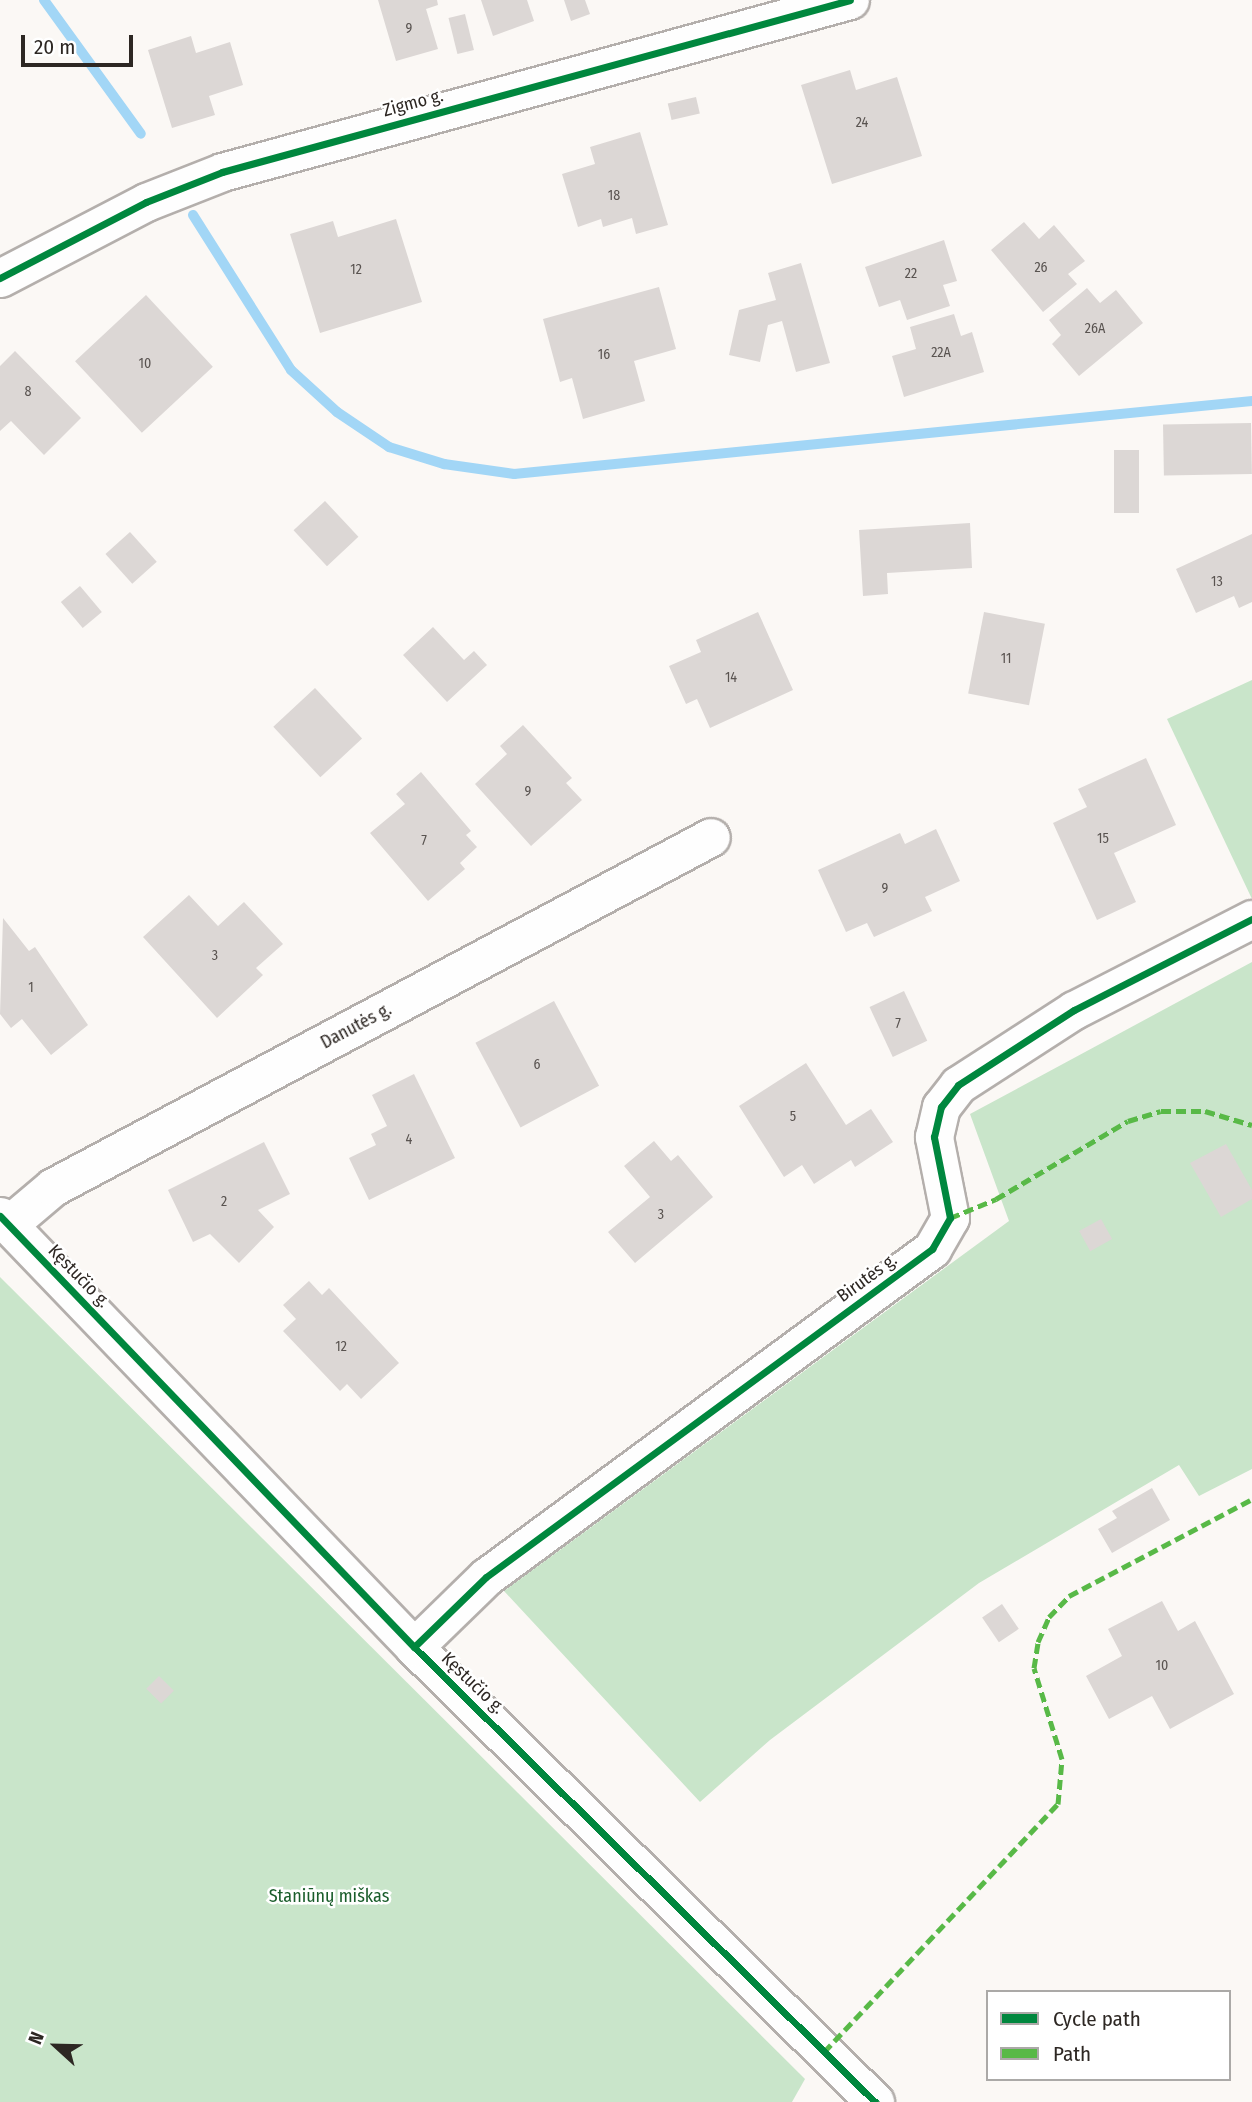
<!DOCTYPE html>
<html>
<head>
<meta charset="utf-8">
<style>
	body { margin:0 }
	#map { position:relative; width:1252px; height:2102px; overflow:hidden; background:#fbf8f5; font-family:"Fira Sans Condensed",sans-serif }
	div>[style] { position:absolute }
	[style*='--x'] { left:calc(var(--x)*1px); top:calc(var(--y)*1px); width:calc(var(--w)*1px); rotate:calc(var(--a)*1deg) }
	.green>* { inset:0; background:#c9e5ca }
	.stream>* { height:10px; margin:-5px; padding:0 5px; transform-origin:5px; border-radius:5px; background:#a2d6f6 }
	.building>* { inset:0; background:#dcd7d5; transform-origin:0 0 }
	.roads { filter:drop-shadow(2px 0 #b4afac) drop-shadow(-2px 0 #b4afac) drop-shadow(0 2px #b4afac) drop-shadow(0 -2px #b4afac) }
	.minor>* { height:37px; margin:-18.5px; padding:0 18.5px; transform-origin:18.5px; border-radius:18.5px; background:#fefefe }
	.quiet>* { height:5px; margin-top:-2.5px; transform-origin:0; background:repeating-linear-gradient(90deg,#58b947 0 10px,transparent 0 15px) }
	.cycleway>* { height:7px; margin:-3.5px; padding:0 3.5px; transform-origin:3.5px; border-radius:3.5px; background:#00873e }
	span { translate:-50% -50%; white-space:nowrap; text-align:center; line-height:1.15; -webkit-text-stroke:5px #fff; paint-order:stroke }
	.number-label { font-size:14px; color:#595350 }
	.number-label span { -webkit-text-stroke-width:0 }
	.street-label { font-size:18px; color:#2d2723 }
	.park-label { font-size:18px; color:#1a5d2b }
	.legend { position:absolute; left:986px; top:1990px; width:245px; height:91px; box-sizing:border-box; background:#fff; border:2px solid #aba9a7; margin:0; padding:9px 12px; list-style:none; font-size:21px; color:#2d2723 }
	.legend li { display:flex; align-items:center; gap:14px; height:35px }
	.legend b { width:35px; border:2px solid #aba9a7 }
	.north { position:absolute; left:21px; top:2011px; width:70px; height:70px; -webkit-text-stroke:5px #fff; paint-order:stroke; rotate:292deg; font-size:19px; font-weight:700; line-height:28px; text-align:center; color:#2d2723 }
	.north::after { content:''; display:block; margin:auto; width:24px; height:32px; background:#2d2723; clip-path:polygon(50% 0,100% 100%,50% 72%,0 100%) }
	.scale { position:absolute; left:21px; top:35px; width:112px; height:32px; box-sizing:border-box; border:4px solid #2d2723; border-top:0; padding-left:9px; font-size:21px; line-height:24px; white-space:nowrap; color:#2d2723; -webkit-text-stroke:5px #fff; paint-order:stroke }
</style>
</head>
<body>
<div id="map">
	<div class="green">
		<div style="clip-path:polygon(1252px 680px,1252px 899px,1167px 719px)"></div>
		<div style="clip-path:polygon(1252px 962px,1252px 1469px,1199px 1496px,1179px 1465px,979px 1583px,770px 1740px,700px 1802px,504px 1591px,1009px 1221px,970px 1114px)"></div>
		<div style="clip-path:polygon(0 1277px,805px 2079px,792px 2102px,0 2102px)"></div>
	</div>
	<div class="stream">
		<div style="--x:44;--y:0;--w:165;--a:54.1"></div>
		<div style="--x:193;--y:215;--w:183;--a:57.7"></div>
		<div style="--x:291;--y:370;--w:62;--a:42.4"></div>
		<div style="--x:337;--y:412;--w:63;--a:33.9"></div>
		<div style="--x:389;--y:447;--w:58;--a:17.2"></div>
		<div style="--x:444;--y:464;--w:71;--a:8.1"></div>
		<div style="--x:514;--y:474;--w:742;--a:-5.65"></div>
	</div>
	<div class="building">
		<div style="clip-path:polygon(378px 0,437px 0,438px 5px,426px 9px,438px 49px,396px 61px)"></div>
		<div style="clip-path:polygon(481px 0,527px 0,534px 21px,493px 36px)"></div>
		<div style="clip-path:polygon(564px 0,585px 0,590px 14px,571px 21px)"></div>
		<div style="left:465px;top:14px;width:37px;height:17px;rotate:76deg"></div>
		<div style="clip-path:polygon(191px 36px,196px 53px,230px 42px,243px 85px,209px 96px,215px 115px,172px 128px,148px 50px)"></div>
		<div style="clip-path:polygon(850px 70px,856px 90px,897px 77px,922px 156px,832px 184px,801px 85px)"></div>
		<div style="left:696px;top:97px;width:17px;height:29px;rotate:77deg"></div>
		<div style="clip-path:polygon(640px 132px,668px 225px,636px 234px,632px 218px,603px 227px,601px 219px,578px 227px,562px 174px,595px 164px,590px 147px)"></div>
		<div style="clip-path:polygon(396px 219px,422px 302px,320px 333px,290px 234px,333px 221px,338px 237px)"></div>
		<div style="clip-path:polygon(1024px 222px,1039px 239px,1054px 225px,1085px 261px,1068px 274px,1077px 284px,1043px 312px,991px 250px)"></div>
		<div style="clip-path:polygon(944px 240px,957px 281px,943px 285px,950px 306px,907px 320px,900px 300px,879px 307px,865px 267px)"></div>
		<div style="clip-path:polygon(801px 263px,830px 363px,796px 372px,782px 321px,768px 325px,760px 362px,729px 355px,739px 310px,776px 300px,768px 273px)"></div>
		<div style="clip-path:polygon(659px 287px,676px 349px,634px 361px,645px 401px,583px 419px,572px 378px,560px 382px,543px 319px)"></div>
		<div style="clip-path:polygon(1087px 288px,1100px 303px,1116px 290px,1143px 323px,1079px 376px,1052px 344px,1061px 335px,1049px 320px)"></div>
		<div style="left:146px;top:295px;width:98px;height:97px;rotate:47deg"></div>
		<div style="clip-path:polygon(954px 314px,961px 336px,972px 332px,984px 372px,904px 397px,892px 356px,916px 349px,910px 327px)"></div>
		<div style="clip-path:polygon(15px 351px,81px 418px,44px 455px,11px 421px,0 431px,0 366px)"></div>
		<div style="left:1251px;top:423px;width:51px;height:88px;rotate:89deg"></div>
		<div style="left:1114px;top:450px;width:25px;height:63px"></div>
		<div style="left:325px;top:501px;width:49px;height:43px;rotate:47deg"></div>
		<div style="clip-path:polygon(970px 523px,972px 568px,887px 573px,888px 594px,863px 596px,859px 530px)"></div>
		<div style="left:130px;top:532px;width:40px;height:33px;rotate:48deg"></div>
		<div style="clip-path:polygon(1252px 534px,1252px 602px,1239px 608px,1234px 596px,1196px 613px,1176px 569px)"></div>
		<div style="left:80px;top:586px;width:34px;height:25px;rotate:50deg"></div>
		<div style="clip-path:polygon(758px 612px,793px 690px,710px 728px,697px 699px,686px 704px,669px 666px,701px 652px,696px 640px)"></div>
		<div style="left:984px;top:612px;width:62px;height:83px;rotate:11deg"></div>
		<div style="clip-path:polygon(433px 627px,464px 660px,474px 651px,487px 665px,447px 702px,403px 655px)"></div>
		<div style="left:315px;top:688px;width:69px;height:57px;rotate:47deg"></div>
		<div style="clip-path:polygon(523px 725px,572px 778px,566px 783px,582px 800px,531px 846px,475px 784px,507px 754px,500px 746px)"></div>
		<div style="clip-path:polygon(1146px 758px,1176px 825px,1114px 853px,1136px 902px,1097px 920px,1053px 823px,1087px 807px,1078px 789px)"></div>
		<div style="clip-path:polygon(421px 772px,471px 831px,466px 835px,477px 847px,460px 863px,465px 869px,428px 901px,370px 833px,405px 804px,396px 794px)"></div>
		<div style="clip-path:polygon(936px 829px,960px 881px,925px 897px,932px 911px,874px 937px,867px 923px,846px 932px,818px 870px,900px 833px,905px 844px)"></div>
		<div style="clip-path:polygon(189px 895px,218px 926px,244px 902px,283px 944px,256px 968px,263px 975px,217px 1018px,143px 937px)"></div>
		<div style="clip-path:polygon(3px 918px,29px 951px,35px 947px,88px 1025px,51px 1055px,22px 1019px,11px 1028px,0 1014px)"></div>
		<div style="left:904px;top:991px;width:55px;height:38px;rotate:65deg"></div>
		<div style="left:554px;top:1001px;width:96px;height:89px;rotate:62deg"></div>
		<div style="clip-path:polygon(806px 1063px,846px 1125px,871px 1109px,893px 1142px,855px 1167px,851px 1160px,814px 1184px,802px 1165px,784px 1177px,739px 1106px)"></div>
		<div style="clip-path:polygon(414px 1074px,455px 1158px,369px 1200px,349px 1158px,376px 1145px,371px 1134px,387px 1126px,372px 1095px)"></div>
		<div style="clip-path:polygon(654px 1141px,671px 1161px,678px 1155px,713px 1197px,635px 1263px,608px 1232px,650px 1197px,624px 1166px)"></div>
		<div style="clip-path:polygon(264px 1142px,290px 1194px,258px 1210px,274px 1227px,239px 1263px,210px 1234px,193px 1242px,168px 1190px)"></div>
		<div style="clip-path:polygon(1226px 1144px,1252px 1190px,1252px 1199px,1221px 1217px,1190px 1163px)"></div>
		<div style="left:1101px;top:1219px;width:23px;height:25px;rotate:61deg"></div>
		<div style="clip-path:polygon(309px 1281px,322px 1295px,329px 1288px,399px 1363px,361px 1399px,347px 1384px,340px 1391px,283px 1331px,296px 1319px,283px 1305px)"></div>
		<div style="clip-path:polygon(1152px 1488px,1170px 1520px,1112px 1553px,1098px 1529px,1117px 1518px,1112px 1511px)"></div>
		<div style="clip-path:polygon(1162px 1601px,1178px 1631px,1195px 1621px,1234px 1694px,1170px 1729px,1152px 1696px,1109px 1719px,1086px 1676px,1122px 1656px,1108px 1629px)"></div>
		<div style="left:1002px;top:1604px;width:30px;height:24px;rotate:56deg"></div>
		<div style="left:159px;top:1676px;width:21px;height:18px;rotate:45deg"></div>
	</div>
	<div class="roads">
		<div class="minor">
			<div style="--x:0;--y:278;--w:165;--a:-27.5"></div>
			<div style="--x:146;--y:202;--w:82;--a:-21.5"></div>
			<div style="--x:222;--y:172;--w:651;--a:-15.32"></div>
			<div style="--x:0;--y:1216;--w:598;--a:46.15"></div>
			<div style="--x:414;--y:1647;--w:648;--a:44.62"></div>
			<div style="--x:8;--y:1225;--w:59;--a:-40.2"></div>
			<div style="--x:53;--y:1187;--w:745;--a:-28.01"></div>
			<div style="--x:414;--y:1647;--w:100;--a:-44.2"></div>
			<div style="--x:486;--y:1577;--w:554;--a:-36.33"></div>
			<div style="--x:932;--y:1249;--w:36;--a:-60"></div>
			<div style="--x:950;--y:1218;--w:83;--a:-101.2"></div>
			<div style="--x:934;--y:1137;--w:31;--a:-77"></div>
			<div style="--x:941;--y:1107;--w:28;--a:-52"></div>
			<div style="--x:958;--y:1085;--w:138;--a:-32.9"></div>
			<div style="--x:1074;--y:1010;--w:200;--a:-27.1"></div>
		</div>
	</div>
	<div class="quiet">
		<div style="--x:950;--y:1218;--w:50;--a:-22.4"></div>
		<div style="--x:996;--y:1199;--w:153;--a:-30.6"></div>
		<div style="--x:1128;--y:1121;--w:34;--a:-17"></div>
		<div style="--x:1161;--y:1111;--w:44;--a:0"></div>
		<div style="--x:1205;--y:1111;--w:49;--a:16.6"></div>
		<div style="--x:824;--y:2052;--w:341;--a:-46.7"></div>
		<div style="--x:1058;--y:1804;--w:45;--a:-84.9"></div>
		<div style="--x:1062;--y:1759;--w:95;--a:-107.1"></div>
		<div style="--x:1034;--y:1668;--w:26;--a:-81"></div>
		<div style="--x:1038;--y:1642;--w:27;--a:-66"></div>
		<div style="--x:1049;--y:1617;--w:29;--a:-46"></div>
		<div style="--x:1069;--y:1596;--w:207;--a:-27.9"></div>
	</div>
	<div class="cycleway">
		<div style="--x:0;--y:278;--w:165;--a:-27.5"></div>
		<div style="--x:146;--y:202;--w:82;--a:-21.5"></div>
		<div style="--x:222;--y:172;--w:651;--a:-15.32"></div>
		<div style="--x:0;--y:1216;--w:598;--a:46.15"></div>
		<div style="--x:414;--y:1647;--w:648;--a:44.62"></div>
		<div style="--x:414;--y:1647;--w:100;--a:-44.2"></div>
		<div style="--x:486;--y:1577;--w:554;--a:-36.33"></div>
		<div style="--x:932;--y:1249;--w:36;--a:-60"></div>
		<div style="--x:950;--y:1218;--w:83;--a:-101.2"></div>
		<div style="--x:934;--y:1137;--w:31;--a:-77"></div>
		<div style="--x:941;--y:1107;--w:28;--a:-52"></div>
		<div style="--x:958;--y:1085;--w:138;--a:-32.9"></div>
		<div style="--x:1074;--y:1010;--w:200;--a:-27.1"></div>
	</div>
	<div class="number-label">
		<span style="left:409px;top:29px">9</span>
		<span style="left:862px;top:123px">24</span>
		<span style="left:614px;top:196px">18</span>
		<span style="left:1041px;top:268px">26</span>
		<span style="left:356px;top:270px">12</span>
		<span style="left:911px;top:274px">22</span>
		<span style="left:1095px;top:329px">26A</span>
		<span style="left:941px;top:353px">22A</span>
		<span style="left:604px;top:355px">16</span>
		<span style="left:145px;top:364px">10</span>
		<span style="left:28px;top:392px">8</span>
		<span style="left:1217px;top:582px">13</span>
		<span style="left:1006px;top:659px">11</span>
		<span style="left:731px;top:678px">14</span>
		<span style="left:528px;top:792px">9</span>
		<span style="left:1103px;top:839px">15</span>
		<span style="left:424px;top:841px">7</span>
		<span style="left:885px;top:889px">9</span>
		<span style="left:215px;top:956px">3</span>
		<span style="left:31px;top:988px">1</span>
		<span style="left:898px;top:1024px">7</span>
		<span style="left:537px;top:1065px">6</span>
		<span style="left:793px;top:1117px">5</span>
		<span style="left:409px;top:1140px">4</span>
		<span style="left:224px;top:1202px">2</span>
		<span style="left:661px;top:1215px">3</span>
		<span style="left:341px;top:1347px">12</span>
		<span style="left:1162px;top:1666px">10</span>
	</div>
	<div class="street-label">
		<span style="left:413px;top:103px;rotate:-15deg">Zigmo g.</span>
		<span style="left:356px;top:1026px;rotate:-28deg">Danutės g.</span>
		<span style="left:79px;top:1276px;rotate:46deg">Kęstučio g.</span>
		<span style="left:867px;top:1278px;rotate:-36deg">Birutės g.</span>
		<span style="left:473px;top:1683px;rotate:44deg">Kęstučio g.</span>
	</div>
	<div class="park-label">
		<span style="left:329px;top:1896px">Staniūnų miškas</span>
	</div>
	<ul class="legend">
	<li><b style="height:9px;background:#00873e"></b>Cycle path</li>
	<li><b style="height:9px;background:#58b947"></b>Path</li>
	</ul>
	<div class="north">N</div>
	<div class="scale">20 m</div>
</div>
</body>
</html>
